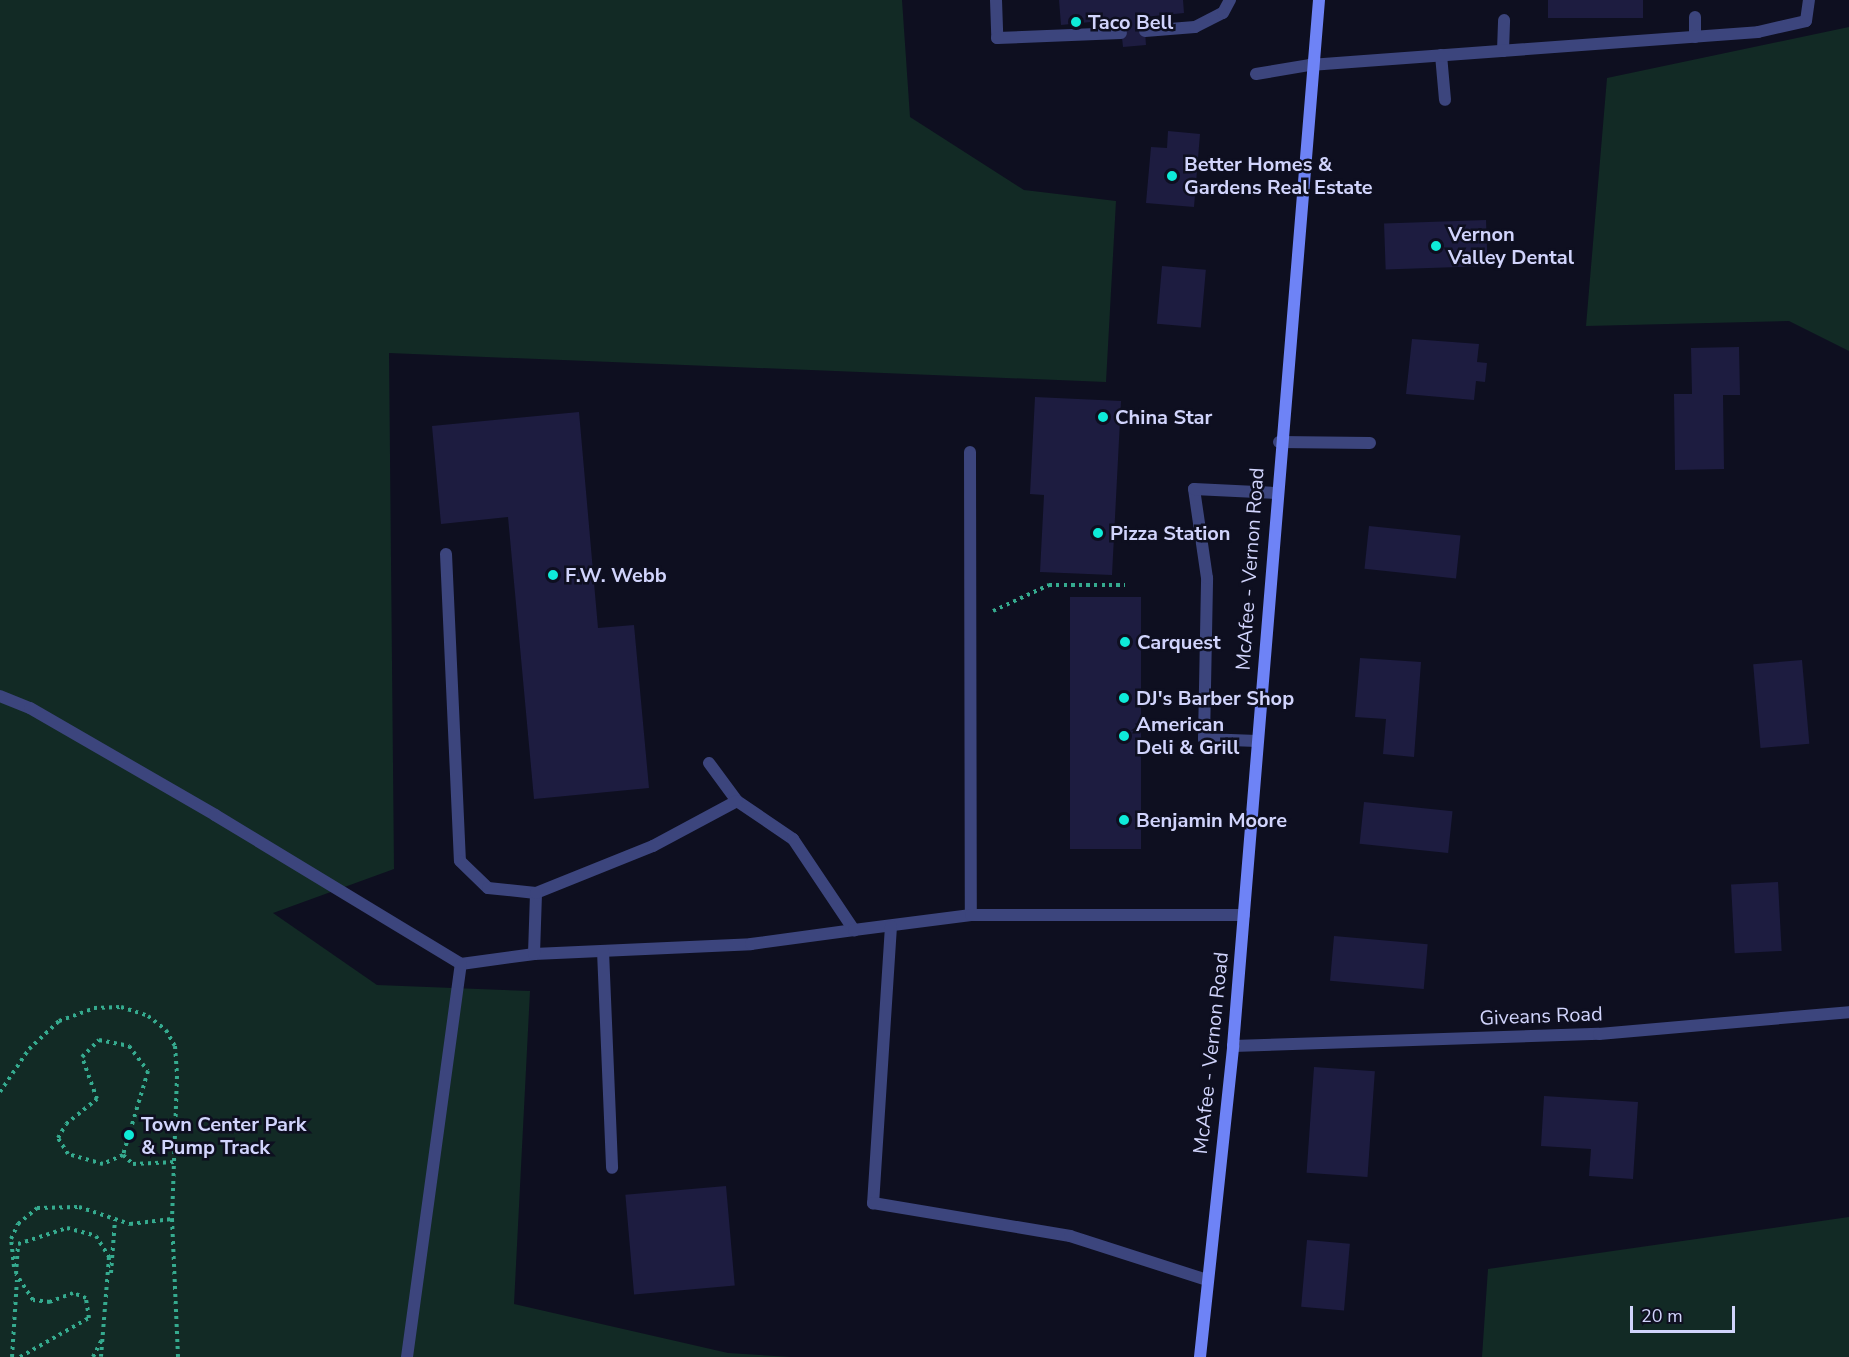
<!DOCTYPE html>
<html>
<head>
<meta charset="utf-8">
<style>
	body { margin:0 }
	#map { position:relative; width:1849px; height:1357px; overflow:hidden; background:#0e0f20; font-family:"Nunito Sans",sans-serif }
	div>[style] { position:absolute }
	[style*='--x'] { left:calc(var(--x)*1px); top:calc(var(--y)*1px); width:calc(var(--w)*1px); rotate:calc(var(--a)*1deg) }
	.green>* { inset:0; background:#122a25 }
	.building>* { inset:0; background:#1d1c40; transform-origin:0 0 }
	.path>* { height:4px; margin-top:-2px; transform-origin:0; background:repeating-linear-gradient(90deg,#35ab8f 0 3px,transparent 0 7.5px) }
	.service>* { height:12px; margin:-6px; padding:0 6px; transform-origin:6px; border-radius:6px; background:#3c457d }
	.minor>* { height:12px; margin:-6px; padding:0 6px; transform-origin:6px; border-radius:6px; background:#3c457d }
	.secondary>* { height:12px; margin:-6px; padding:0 6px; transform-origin:6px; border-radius:6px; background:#6e83f6 }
	.dots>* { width:16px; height:16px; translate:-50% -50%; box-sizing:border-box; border:3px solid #0e0f20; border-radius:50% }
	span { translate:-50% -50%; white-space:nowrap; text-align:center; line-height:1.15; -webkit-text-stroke:5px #0e0f20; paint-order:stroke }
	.poi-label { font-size:20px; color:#d1d4fc; font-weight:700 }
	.left { translate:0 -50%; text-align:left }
	.street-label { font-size:20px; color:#d1d4fc }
	.scale { position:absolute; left:1630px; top:1306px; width:105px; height:27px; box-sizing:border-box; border:3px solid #d1d4fc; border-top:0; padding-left:8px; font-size:18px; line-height:21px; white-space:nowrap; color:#d1d4fc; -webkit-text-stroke:4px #0e0f20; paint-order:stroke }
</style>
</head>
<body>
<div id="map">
	<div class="green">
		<div style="clip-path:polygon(0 0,902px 0,910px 117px,1024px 190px,1116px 201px,1106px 382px,389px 353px,394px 869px,273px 913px,377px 985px,530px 991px,514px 1304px,728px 1353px,792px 1357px,0 1357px)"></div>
		<div style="clip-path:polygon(1849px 27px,1849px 351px,1789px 321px,1586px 326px,1607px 78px)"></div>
		<div style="clip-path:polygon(1849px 1217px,1849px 1357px,1482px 1357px,1488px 1269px)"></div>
	</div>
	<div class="building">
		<div style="clip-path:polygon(1059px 0,1183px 0,1184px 13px,1144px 17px,1146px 45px,1123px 47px,1120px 19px,1061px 25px)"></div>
		<div style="left:1548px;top:0;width:95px;height:18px"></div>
		<div style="clip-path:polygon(1168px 131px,1200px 134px,1194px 207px,1146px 203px,1151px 147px,1167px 148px)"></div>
		<div style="left:1486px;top:220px;width:46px;height:102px;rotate:88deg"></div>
		<div style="left:1162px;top:266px;width:44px;height:58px;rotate:5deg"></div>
		<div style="clip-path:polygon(1412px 339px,1479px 344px,1477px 362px,1487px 363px,1485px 382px,1476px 381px,1474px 400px,1406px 394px)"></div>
		<div style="clip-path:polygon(1739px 347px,1740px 395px,1723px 395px,1724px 469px,1675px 470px,1674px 394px,1692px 394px,1691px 348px)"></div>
		<div style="clip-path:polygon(1035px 397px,1121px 401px,1112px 575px,1040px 572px,1044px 495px,1030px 494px)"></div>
		<div style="clip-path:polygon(579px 412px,598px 628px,634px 625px,649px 788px,534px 799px,508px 517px,441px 524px,432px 426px)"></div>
		<div style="left:1369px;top:526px;width:92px;height:43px;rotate:6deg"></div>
		<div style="left:1070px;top:597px;width:71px;height:252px"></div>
		<div style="clip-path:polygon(1360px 658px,1421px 662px,1414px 757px,1383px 754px,1386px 719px,1355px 717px)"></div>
		<div style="left:1802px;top:660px;width:84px;height:49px;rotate:85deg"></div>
		<div style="left:1364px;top:802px;width:89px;height:42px;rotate:6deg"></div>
		<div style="left:1778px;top:882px;width:69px;height:47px;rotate:87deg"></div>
		<div style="left:1334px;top:936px;width:94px;height:45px;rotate:5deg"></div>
		<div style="left:1314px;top:1067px;width:61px;height:106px;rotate:4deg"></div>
		<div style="clip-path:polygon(1544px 1096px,1638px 1102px,1633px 1179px,1589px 1176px,1591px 1149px,1541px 1146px)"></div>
		<div style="left:726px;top:1186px;width:100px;height:101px;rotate:85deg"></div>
		<div style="left:1307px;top:1240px;width:43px;height:67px;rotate:5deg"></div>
	</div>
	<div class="path">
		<div style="--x:993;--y:611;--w:62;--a:-24.9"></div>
		<div style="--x:1049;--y:585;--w:76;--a:0"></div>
		<div style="--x:99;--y:1040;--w:31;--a:11"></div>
		<div style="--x:129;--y:1046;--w:31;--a:53"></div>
		<div style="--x:148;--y:1071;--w:88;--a:106.6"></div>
		<div style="--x:123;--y:1155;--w:22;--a:156"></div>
		<div style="--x:103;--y:1164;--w:36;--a:-164"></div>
		<div style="--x:68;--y:1154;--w:19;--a:-122"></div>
		<div style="--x:58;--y:1138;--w:16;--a:-60"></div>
		<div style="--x:66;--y:1124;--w:40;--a:-39"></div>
		<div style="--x:97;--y:1099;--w:45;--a:-109.7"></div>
		<div style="--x:82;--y:1057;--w:24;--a:-45"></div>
		<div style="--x:0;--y:1092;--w:52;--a:-56"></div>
		<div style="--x:29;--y:1049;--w:41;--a:-43"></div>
		<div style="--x:59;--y:1021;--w:37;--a:-20"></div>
		<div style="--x:94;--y:1008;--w:27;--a:-2"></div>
		<div style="--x:121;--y:1007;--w:28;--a:18"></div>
		<div style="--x:148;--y:1016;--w:23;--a:38"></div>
		<div style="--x:166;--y:1030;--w:18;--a:61"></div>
		<div style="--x:175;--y:1046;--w:30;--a:86"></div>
		<div style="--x:177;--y:1076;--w:143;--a:92"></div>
		<div style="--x:172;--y:1219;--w:138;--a:87.5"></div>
		<div style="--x:123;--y:1155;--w:13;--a:42"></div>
		<div style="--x:133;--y:1164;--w:43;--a:-2.7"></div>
		<div style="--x:14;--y:1267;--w:28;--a:-96"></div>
		<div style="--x:11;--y:1239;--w:17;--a:-65"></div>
		<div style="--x:18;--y:1224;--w:25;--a:-40"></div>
		<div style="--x:37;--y:1208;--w:42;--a:-1.4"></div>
		<div style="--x:79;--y:1207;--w:54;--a:18.4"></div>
		<div style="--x:130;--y:1224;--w:42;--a:-6.8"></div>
		<div style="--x:111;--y:1273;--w:53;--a:-85.7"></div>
		<div style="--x:12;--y:1357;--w:77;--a:-86.3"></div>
		<div style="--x:20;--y:1357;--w:79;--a:-29.5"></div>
		<div style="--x:89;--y:1318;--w:20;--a:-99"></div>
		<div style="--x:86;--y:1298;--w:14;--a:-159"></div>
		<div style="--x:73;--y:1293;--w:25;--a:159"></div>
		<div style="--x:50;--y:1302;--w:17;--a:-173"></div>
		<div style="--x:33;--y:1300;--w:31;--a:-123"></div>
		<div style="--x:16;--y:1274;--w:30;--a:-86"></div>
		<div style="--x:18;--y:1244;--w:52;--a:-18.1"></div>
		<div style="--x:67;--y:1228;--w:30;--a:15"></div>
		<div style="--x:96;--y:1236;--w:25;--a:58"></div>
		<div style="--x:109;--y:1257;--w:100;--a:94.6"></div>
		<div style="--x:93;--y:1357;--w:20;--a:-63"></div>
	</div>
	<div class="service">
		<div style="--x:996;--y:0;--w:38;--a:88"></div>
		<div style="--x:997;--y:38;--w:124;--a:-2.3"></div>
		<div style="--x:1145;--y:31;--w:50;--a:-4.6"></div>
		<div style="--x:1195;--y:27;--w:31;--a:-27"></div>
		<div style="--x:1223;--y:13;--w:15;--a:-62"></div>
		<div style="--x:1695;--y:37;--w:20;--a:-90"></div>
		<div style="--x:1503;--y:51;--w:31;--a:-88"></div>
		<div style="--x:1441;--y:55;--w:45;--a:84.9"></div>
		<div style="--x:1256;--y:74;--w:55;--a:-9.5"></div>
		<div style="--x:1310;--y:65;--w:449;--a:-4.2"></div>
		<div style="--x:1758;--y:32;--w:49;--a:-12.9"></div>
		<div style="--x:1806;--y:21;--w:21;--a:-82"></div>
		<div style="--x:1279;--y:442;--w:91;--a:0.6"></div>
		<div style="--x:970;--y:452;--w:463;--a:89.9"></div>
		<div style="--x:446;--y:554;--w:307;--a:87.4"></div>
		<div style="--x:460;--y:861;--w:39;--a:44"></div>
		<div style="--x:488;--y:888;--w:48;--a:5.9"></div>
		<div style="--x:0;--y:696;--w:32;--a:22"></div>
		<div style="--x:30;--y:708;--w:214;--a:30"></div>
		<div style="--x:215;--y:815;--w:288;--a:31.2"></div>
		<div style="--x:461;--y:964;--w:74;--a:-7.8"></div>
		<div style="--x:534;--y:954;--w:217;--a:-2.6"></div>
		<div style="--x:751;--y:944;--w:104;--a:-7.7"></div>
		<div style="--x:1257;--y:741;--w:53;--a:-177.8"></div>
		<div style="--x:1204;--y:739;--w:161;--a:-88.9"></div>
		<div style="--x:1207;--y:578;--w:90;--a:-98.3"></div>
		<div style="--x:1194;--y:489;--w:81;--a:2.8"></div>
		<div style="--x:709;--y:763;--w:47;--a:53.6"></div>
		<div style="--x:737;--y:801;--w:68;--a:34.2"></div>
		<div style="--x:793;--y:839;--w:110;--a:56.2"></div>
		<div style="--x:854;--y:930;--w:118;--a:-7.3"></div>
		<div style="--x:971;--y:915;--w:273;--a:0"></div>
		<div style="--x:891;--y:926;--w:278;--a:93.7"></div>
		<div style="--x:873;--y:1203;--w:200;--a:9.5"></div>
		<div style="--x:1070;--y:1236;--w:144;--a:17.8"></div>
		<div style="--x:603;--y:951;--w:217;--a:87.6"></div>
		<div style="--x:534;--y:954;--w:61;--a:-88.1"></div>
		<div style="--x:536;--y:893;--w:126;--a:-21.9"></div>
		<div style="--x:653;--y:846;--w:95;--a:-28.2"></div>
		<div style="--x:407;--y:1357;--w:397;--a:-82.2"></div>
	</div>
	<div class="minor">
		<div style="--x:1233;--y:1046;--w:366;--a:-1.9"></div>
		<div style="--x:1599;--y:1034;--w:251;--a:-5"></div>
	</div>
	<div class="secondary">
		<div style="--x:1200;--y:1357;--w:313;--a:-83.9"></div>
		<div style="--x:1233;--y:1046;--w:1050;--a:-85.3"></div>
	</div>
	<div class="dots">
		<div style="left:1076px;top:22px;background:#0eebd9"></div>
		<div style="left:1172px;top:176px;background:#0eebd9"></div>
		<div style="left:1436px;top:246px;background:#0eebd9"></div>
		<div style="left:1103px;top:417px;background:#0eebd9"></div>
		<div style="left:1098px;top:533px;background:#0eebd9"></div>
		<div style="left:553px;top:575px;background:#0eebd9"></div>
		<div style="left:1125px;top:642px;background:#0eebd9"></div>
		<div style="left:1124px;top:698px;background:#0eebd9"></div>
		<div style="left:1124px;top:736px;background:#0eebd9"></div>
		<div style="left:1124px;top:820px;background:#0eebd9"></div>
		<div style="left:129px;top:1135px;background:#0eebd9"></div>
	</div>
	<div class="poi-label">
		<span class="left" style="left:1088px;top:22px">Taco Bell</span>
		<span class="left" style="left:1184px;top:176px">Better Homes &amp;<br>Gardens Real Estate</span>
		<span class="left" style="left:1448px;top:246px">Vernon<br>Valley Dental</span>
		<span class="left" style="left:1115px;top:417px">China Star</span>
		<span class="left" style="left:1110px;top:533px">Pizza Station</span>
		<span class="left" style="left:565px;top:575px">F.W. Webb</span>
		<span class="left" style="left:1137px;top:642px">Carquest</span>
		<span class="left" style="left:1136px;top:698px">DJ's Barber Shop</span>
		<span class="left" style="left:1136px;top:736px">American<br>Deli &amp; Grill</span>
		<span class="left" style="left:1136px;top:820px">Benjamin Moore</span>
		<span class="left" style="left:141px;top:1136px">Town Center Park<br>&amp; Pump Track</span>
	</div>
	<div class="street-label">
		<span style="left:1250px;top:569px;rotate:-86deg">McAfee - Vernon Road</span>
		<span style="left:1541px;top:1016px;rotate:-2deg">Giveans Road</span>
		<span style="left:1211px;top:1053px;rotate:-84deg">McAfee - Vernon Road</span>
	</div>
	<div class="scale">20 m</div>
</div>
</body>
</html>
